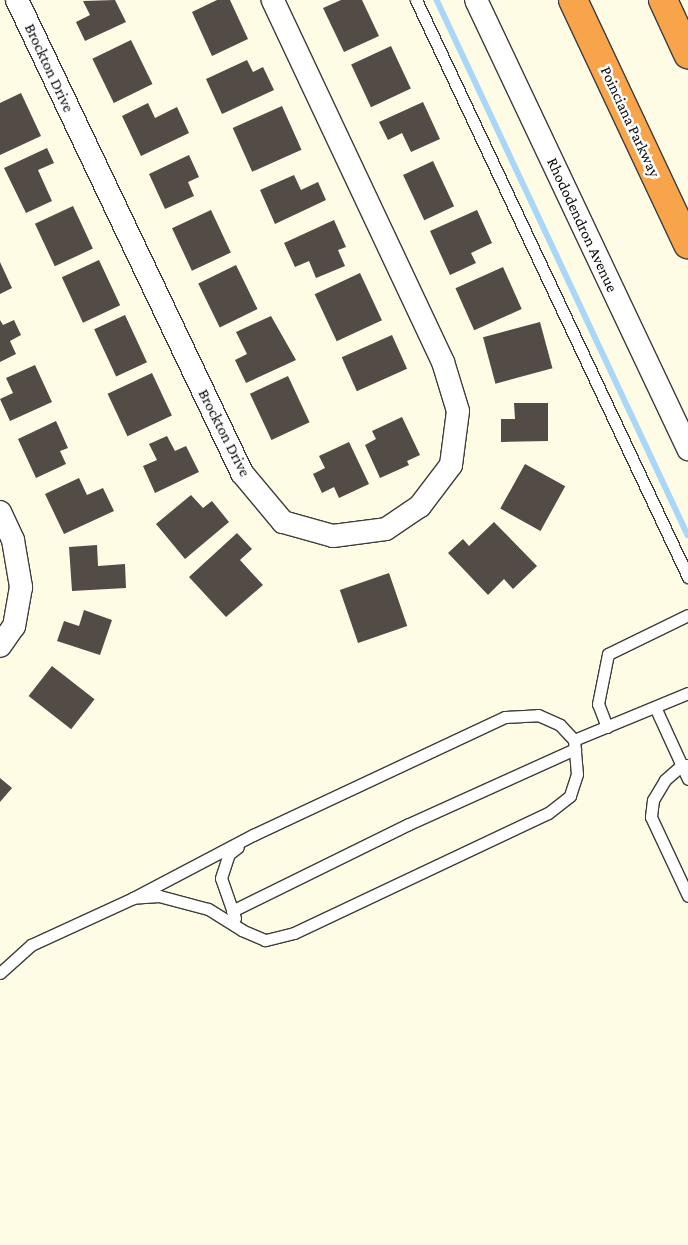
<!DOCTYPE html>
<html>
<head>
<meta charset="utf-8">
<style>
	body { margin:0 }
	#map { position:relative; width:688px; height:1245px; overflow:hidden; background:#fffce6; font-family:"Crimson Pro",serif }
	div>[style] { position:absolute }
	[style*='--x'] { left:calc(var(--x)*1px); top:calc(var(--y)*1px); width:calc(var(--w)*1px); rotate:calc(var(--a)*1deg) }
	.stream>* { height:5.5px; margin:-2.75px; padding:0 2.75px; transform-origin:2.75px; border-radius:2.75px; background:#aad6f7 }
	.building>* { inset:0; background:#524b46; transform-origin:0 0 }
	.roads { filter:drop-shadow(1px 0 #3d3d3d) drop-shadow(-1px 0 #3d3d3d) drop-shadow(0 1px #3d3d3d) drop-shadow(0 -1px #3d3d3d) }
	.lane>* { height:11px; margin:-5.5px; padding:0 5.5px; transform-origin:5.5px; border-radius:5.5px; background:#fff }
	.street>* { height:22px; margin:-11px; padding:0 11px; transform-origin:11px; border-radius:11px; background:#fff }
	.highway>* { height:28px; margin:-14px; padding:0 14px; transform-origin:14px; border-radius:14px; background:#f8a44b }
	span { translate:-50% -50%; white-space:nowrap; text-align:center; line-height:1.15; -webkit-text-stroke:5px #fff; paint-order:stroke }
	.street-label { font-size:16px; color:#0a0a0a }
</style>
</head>
<body>
<div id="map">
	<div class="stream">
		<div style="--x:437;--y:0;--w:591;--a:64.87"></div>
	</div>
	<div class="building">
		<div style="clip-path:polygon(115px 0,126px 22px,85px 41px,76px 22px,90px 15px,83px 1px)"></div>
		<div style="clip-path:polygon(217px 0,230px 0,248px 39px,212px 56px,192px 12px)"></div>
		<div style="clip-path:polygon(341px 0,362px 0,379px 36px,344px 52px,323px 8px)"></div>
		<div style="left:131px;top:40px;width:49px;height:43px;rotate:64deg"></div>
		<div style="left:391px;top:46px;width:47px;height:44px;rotate:65deg"></div>
		<div style="clip-path:polygon(247px 60px,253px 72px,263px 67px,274px 90px,222px 114px,206px 79px)"></div>
		<div style="clip-path:polygon(21px 93px,41px 136px,0 155px,0 103px)"></div>
		<div style="clip-path:polygon(423px 102px,440px 139px,411px 152px,402px 133px,388px 140px,379px 122px)"></div>
		<div style="clip-path:polygon(148px 103px,155px 118px,177px 107px,189px 133px,141px 156px,122px 116px)"></div>
		<div style="left:282px;top:106px;width:48px;height:54px;rotate:66deg"></div>
		<div style="clip-path:polygon(47px 148px,54px 163px,38px 170px,52px 201px,26px 213px,4px 168px)"></div>
		<div style="clip-path:polygon(189px 155px,199px 177px,188px 182px,194px 196px,165px 209px,149px 174px)"></div>
		<div style="left:433px;top:161px;width:50px;height:33px;rotate:65deg"></div>
		<div style="clip-path:polygon(294px 175px,301px 190px,318px 182px,326px 200px,275px 224px,260px 190px)"></div>
		<div style="left:73px;top:206px;width:47px;height:42px;rotate:65deg"></div>
		<div style="left:211px;top:210px;width:47px;height:43px;rotate:65deg"></div>
		<div style="clip-path:polygon(477px 210px,492px 243px,471px 253px,476px 263px,450px 275px,430px 231px)"></div>
		<div style="clip-path:polygon(334px 220px,346px 247px,338px 250px,345px 266px,316px 278px,309px 261px,295px 267px,284px 243px)"></div>
		<div style="left:99px;top:260px;width:50px;height:41px;rotate:65deg"></div>
		<div style="clip-path:polygon(0 262px,12px 288px,0 294px)"></div>
		<div style="left:236px;top:265px;width:49px;height:42px;rotate:64deg"></div>
		<div style="left:503px;top:267px;width:46px;height:52px;rotate:66deg"></div>
		<div style="left:360px;top:273px;width:52px;height:50px;rotate:65deg"></div>
		<div style="left:125px;top:315px;width:52px;height:34px;rotate:65deg"></div>
		<div style="clip-path:polygon(271px 316px,296px 360px,246px 383px,235px 360px,247px 354px,236px 332px)"></div>
		<div style="clip-path:polygon(0 320px,3px 325px,14px 320px,21px 335px,10px 341px,16px 354px,0 362px)"></div>
		<div style="left:540px;top:322px;width:48px;height:59px;rotate:75deg"></div>
		<div style="left:392px;top:335px;width:37px;height:55px;rotate:66deg"></div>
		<div style="clip-path:polygon(35px 365px,52px 402px,10px 421px,0 399px,13px 393px,6px 378px)"></div>
		<div style="left:152px;top:373px;width:47px;height:49px;rotate:65deg"></div>
		<div style="left:288px;top:376px;width:51px;height:42px;rotate:65deg"></div>
		<div style="clip-path:polygon(514px 403px,548px 403px,548px 441px,501px 442px,501px 419px,515px 419px)"></div>
		<div style="clip-path:polygon(402px 417px,420px 455px,407px 461px,409px 465px,380px 478px,365px 445px,376px 439px,372px 431px)"></div>
		<div style="clip-path:polygon(56px 421px,68px 448px,60px 451px,66px 464px,36px 478px,18px 439px)"></div>
		<div style="clip-path:polygon(167px 436px,175px 451px,186px 446px,199px 472px,155px 493px,143px 466px,157px 460px,149px 444px)"></div>
		<div style="clip-path:polygon(349px 442px,369px 484px,339px 498px,334px 487px,322px 493px,313px 474px,325px 468px,319px 456px)"></div>
		<div style="left:525px;top:464px;width:46px;height:51px;rotate:29deg"></div>
		<div style="clip-path:polygon(79px 478px,87px 495px,103px 488px,114px 511px,64px 534px,45px 494px)"></div>
		<div style="clip-path:polygon(191px 495px,203px 508px,212px 501px,229px 522px,185px 559px,156px 524px)"></div>
		<div style="clip-path:polygon(494px 522px,537px 566px,513px 589px,504px 579px,488px 595px,448px 553px,463px 539px,469px 546px)"></div>
		<div style="clip-path:polygon(237px 533px,252px 549px,240px 560px,263px 585px,226px 617px,189px 577px)"></div>
		<div style="clip-path:polygon(97px 545px,98px 566px,125px 564px,126px 588px,72px 591px,69px 547px)"></div>
		<div style="left:389px;top:573px;width:56px;height:52px;rotate:71deg"></div>
		<div style="clip-path:polygon(84px 610px,112px 620px,100px 655px,57px 641px,64px 621px,79px 626px)"></div>
		<div style="left:52px;top:666px;width:54px;height:38px;rotate:38deg"></div>
		<div style="clip-path:polygon(0 778px,12px 788px,0 802px)"></div>
	</div>
	<div class="roads">
		<div class="lane">
			<div style="--x:416;--y:0;--w:638;--a:64.76"></div>
			<div style="--x:655;--y:707;--w:79;--a:65.4"></div>
			<div style="--x:607;--y:727;--w:25;--a:-111"></div>
			<div style="--x:598;--y:704;--w:51;--a:-78.7"></div>
			<div style="--x:608;--y:654;--w:89;--a:-26"></div>
			<div style="--x:574;--y:740;--w:123;--a:-22.4"></div>
			<div style="--x:688;--y:765;--w:6;--a:180"></div>
			<div style="--x:682;--y:765;--w:23;--a:139"></div>
			<div style="--x:665;--y:780;--w:23;--a:121"></div>
			<div style="--x:653;--y:800;--w:17;--a:97"></div>
			<div style="--x:651;--y:817;--w:87;--a:64.9"></div>
			<div style="--x:232;--y:911;--w:197;--a:-26.2"></div>
			<div style="--x:409;--y:824;--w:182;--a:-24.3"></div>
			<div style="--x:235;--y:918;--w:42;--a:-109.3"></div>
			<div style="--x:221;--y:878;--w:25;--a:-72"></div>
			<div style="--x:229;--y:854;--w:11;--a:-38"></div>
			<div style="--x:0;--y:973;--w:42;--a:-42.1"></div>
			<div style="--x:31;--y:945;--w:112;--a:-24.7"></div>
			<div style="--x:133;--y:898;--w:136;--a:-27.7"></div>
			<div style="--x:253;--y:835;--w:278;--a:-25.1"></div>
			<div style="--x:505;--y:717;--w:33;--a:-3"></div>
			<div style="--x:538;--y:715;--w:24;--a:24"></div>
			<div style="--x:560;--y:725;--w:21;--a:47"></div>
			<div style="--x:574;--y:740;--w:34;--a:85"></div>
			<div style="--x:577;--y:774;--w:23;--a:108"></div>
			<div style="--x:570;--y:796;--w:28;--a:142"></div>
			<div style="--x:548;--y:813;--w:281;--a:154.7"></div>
			<div style="--x:294;--y:933;--w:30;--a:166"></div>
			<div style="--x:265;--y:940;--w:25;--a:-157"></div>
			<div style="--x:242;--y:930;--w:40;--a:-148"></div>
			<div style="--x:208;--y:909;--w:51;--a:-165.1"></div>
			<div style="--x:159;--y:896;--w:26;--a:176"></div>
		</div>
		<div class="street">
			<div style="--x:17;--y:0;--w:524;--a:64.56"></div>
			<div style="--x:242;--y:473;--w:64;--a:50.1"></div>
			<div style="--x:283;--y:522;--w:52;--a:15.6"></div>
			<div style="--x:333;--y:536;--w:53;--a:-7.5"></div>
			<div style="--x:386;--y:529;--w:41;--a:-34.1"></div>
			<div style="--x:420;--y:506;--w:51;--a:-52.9"></div>
			<div style="--x:451;--y:465;--w:54;--a:-82.6"></div>
			<div style="--x:458;--y:411;--w:51;--a:-107"></div>
			<div style="--x:443;--y:362;--w:400;--a:-115.2"></div>
			<div style="--x:476;--y:0;--w:497;--a:64.7"></div>
			<div style="--x:0;--y:512;--w:31;--a:65"></div>
			<div style="--x:13;--y:540;--w:48;--a:80.3"></div>
			<div style="--x:21;--y:587;--w:40;--a:100"></div>
			<div style="--x:14;--y:626;--w:24;--a:125"></div>
		</div>
		<div class="highway">
			<div style="--x:573;--y:0;--w:270;--a:64.8"></div>
			<div style="--x:663;--y:0;--w:60;--a:65.2"></div>
		</div>
	</div>
	<div class="street-label">
		<span style="left:49px;top:68px;rotate:65deg">Brockton Drive</span>
		<span style="left:630px;top:122px;rotate:65deg">Poinciana Parkway</span>
		<span style="left:582px;top:225px;rotate:65deg">Rhododendron Avenue</span>
		<span style="left:224px;top:433px;rotate:63deg">Brockton Drive</span>
	</div>
</div>
</body>
</html>
